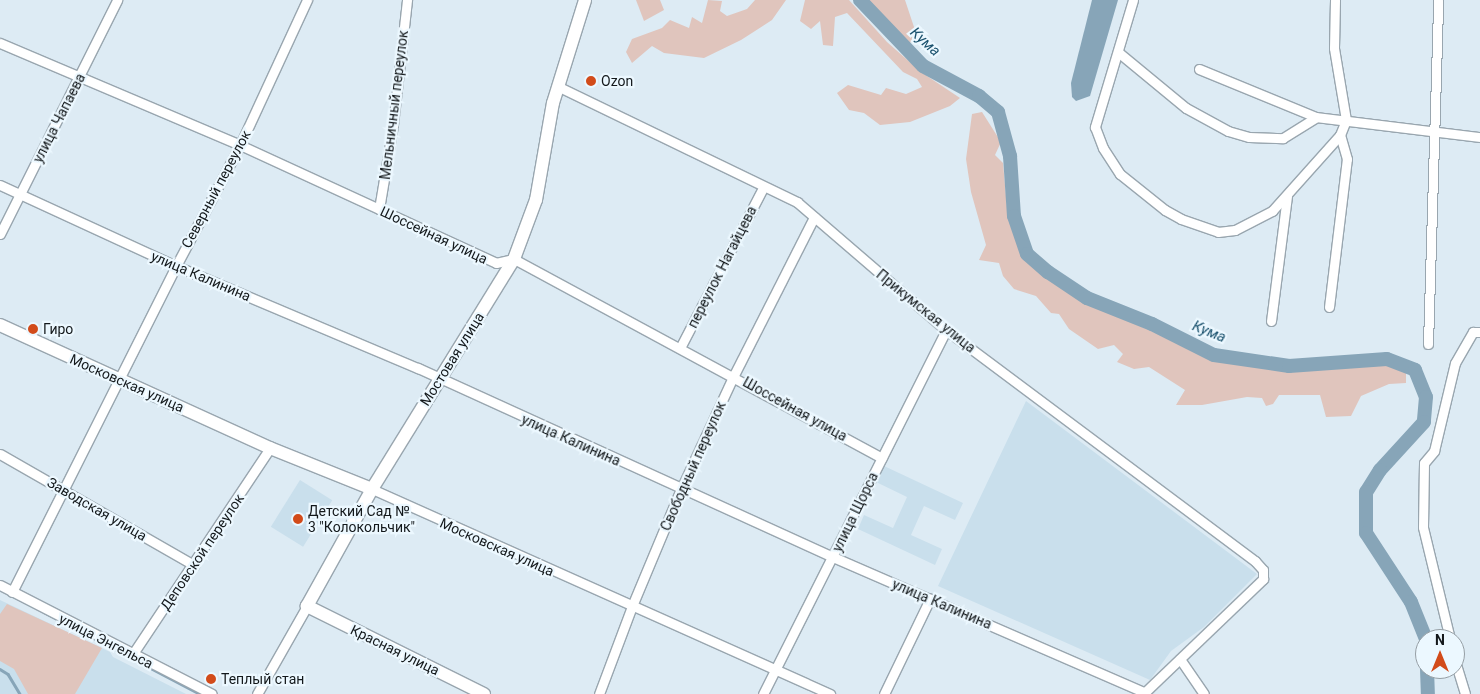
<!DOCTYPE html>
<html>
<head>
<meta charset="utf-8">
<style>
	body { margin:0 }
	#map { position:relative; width:1480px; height:694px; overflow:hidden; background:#ddebf4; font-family:Roboto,sans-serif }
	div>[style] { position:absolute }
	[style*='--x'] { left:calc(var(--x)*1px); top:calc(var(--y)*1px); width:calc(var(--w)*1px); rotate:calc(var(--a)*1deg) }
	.built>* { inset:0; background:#c9dfec; transform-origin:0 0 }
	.green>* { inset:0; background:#e0c5bd }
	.water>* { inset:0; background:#87a5b8 }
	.stream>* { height:2.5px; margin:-1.25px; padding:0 1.25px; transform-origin:1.25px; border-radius:1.25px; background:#87a5b8 }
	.river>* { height:14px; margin:-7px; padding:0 7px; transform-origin:7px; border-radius:7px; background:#87a5b8 }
	.roads { filter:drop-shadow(1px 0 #99a6af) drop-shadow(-1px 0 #99a6af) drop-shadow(0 1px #99a6af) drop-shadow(0 -1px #99a6af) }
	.street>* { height:9px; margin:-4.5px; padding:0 4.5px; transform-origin:4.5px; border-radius:4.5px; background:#fff }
	.secondary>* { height:12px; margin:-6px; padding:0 6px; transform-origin:6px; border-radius:6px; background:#fff }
	.dots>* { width:14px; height:14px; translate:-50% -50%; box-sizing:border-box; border:2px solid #ecf8ff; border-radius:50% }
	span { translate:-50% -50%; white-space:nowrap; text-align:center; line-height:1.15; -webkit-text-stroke:4.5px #ecf8ff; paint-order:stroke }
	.poi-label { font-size:14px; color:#13181b }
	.left { translate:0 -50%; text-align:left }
	.street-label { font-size:14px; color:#13181b }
	.water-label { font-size:15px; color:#1b526e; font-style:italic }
	.north { position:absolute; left:1415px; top:629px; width:50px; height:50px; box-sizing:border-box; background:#ecf8ff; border:1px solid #959ea4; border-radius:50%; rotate:0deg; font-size:14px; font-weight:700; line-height:20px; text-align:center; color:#13181b }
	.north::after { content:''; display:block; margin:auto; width:18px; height:22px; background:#d24b1a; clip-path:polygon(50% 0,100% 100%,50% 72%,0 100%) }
</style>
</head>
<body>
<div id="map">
	<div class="built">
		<div style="clip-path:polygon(1026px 401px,1257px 574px,1204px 627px,1171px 651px,1150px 680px,938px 586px)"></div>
		<div style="clip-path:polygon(884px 466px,963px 503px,955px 520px,924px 506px,911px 535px,942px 549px,935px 565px,858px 529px,864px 515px,893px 528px,907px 497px,876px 482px)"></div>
		<div style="left:300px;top:480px;width:38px;height:55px;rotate:32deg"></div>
		<div style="clip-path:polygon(0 600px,110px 652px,113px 657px,186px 694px,0 694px)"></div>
	</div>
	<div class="green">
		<div style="clip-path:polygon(636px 0,660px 0,664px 10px,644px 21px)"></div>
		<div style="clip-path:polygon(708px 0,722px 1px,720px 11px,727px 16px,747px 9px,755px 0,786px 0,772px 20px,741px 40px,704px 58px,664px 53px,652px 46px,632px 63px,626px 52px,632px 39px,662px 28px,670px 20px,689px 28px,692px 17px,702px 23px)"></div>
		<div style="clip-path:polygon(805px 0,849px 0,887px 42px,921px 72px,960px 98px,950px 106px,910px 122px,880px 125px,864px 113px,849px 110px,837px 93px,848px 85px,881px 95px,886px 88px,906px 94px,922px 87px,917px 79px,903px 72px,847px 13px,835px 17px,833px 46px,823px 45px,820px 21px,811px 29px,800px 21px)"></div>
		<div style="clip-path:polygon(868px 0,905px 0,917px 36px,914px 43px,909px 42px)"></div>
		<div style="clip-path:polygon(982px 112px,1001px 142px,995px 155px,1003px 163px,1008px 218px,1022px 256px,1047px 278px,1085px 302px,1215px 359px,1288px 371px,1386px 363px,1406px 372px,1406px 383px,1389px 384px,1361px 396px,1351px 416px,1326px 417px,1320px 395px,1279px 395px,1273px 404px,1266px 406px,1262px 398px,1247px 397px,1202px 405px,1176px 405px,1185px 390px,1149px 367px,1134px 369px,1117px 362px,1123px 354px,1114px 345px,1098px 349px,1069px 329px,1059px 314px,1051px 313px,1036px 296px,1014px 289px,1003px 276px,999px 263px,979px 260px,986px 245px,971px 192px,966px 159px,972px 114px)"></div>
		<div style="clip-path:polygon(7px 604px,102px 648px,75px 694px,28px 694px,14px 669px,0 661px,0 614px)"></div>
	</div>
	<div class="water">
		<div style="clip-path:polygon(1092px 0,1118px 0,1090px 96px,1076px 101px,1072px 97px,1071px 83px)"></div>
	</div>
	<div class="stream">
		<div style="--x:44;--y:612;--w:176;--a:27.7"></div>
		<div style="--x:0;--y:669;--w:9;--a:32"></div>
		<div style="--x:8;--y:674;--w:23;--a:59"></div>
	</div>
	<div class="river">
		<div style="--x:860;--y:0;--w:91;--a:46.3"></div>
		<div style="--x:923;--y:66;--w:64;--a:28.2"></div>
		<div style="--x:979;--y:96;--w:25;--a:40"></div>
		<div style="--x:998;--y:112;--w:46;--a:74.7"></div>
		<div style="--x:1010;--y:156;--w:60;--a:86.2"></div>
		<div style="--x:1014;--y:216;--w:40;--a:71.1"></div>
		<div style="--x:1027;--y:254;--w:28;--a:41"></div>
		<div style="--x:1048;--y:272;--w:47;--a:33.7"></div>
		<div style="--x:1087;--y:298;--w:70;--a:21.8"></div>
		<div style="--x:1152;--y:324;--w:69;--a:26.6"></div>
		<div style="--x:1214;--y:355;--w:76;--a:8.3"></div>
		<div style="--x:1289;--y:366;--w:98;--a:-4.1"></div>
		<div style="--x:1387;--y:359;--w:30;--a:21"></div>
		<div style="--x:1415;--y:370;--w:29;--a:68"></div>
		<div style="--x:1426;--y:397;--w:25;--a:95"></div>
		<div style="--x:1424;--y:422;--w:65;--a:132.5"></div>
		<div style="--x:1380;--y:470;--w:26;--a:122"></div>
		<div style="--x:1366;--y:492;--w:41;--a:90"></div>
		<div style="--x:1366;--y:533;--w:82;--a:56.9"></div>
		<div style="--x:1411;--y:602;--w:40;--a:68"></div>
		<div style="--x:1427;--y:669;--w:25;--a:88"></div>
	</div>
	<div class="roads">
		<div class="street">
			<div style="--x:1133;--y:0;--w:133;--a:106.7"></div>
			<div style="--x:1095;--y:127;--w:22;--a:69"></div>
			<div style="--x:1103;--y:148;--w:31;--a:57"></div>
			<div style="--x:1120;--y:174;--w:58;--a:38.7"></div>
			<div style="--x:1165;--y:210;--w:18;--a:29"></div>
			<div style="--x:1181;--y:219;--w:39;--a:19"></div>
			<div style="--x:1218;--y:232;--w:17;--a:-7"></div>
			<div style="--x:1235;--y:230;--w:42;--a:-27.2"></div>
			<div style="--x:1272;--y:211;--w:102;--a:-48.2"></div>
			<div style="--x:1340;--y:135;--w:16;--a:-68"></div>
			<div style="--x:1346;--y:120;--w:73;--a:-99.5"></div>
			<div style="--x:1334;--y:48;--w:48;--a:-88.8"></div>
			<div style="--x:0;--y:43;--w:261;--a:23"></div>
			<div style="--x:240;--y:145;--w:282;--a:24.7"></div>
			<div style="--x:496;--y:263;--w:18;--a:-13"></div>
			<div style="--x:514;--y:259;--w:418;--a:28.4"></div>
			<div style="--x:1118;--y:52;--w:88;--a:39.5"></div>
			<div style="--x:1186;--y:108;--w:48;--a:28.7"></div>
			<div style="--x:1228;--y:131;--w:22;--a:16"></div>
			<div style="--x:1249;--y:137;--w:34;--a:2"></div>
			<div style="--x:1283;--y:138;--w:39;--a:-32"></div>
			<div style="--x:1199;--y:69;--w:126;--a:22.3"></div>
			<div style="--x:1316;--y:117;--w:165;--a:7"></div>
			<div style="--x:557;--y:86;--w:267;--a:25.8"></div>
			<div style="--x:797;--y:202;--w:196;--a:40.7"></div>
			<div style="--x:946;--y:330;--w:386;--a:36.8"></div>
			<div style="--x:1255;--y:561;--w:12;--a:48"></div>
			<div style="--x:1263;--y:570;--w:9;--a:90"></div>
			<div style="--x:1263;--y:579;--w:166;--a:136.2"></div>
			<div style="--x:0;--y:185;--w:194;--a:24.7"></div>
			<div style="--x:176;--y:266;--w:263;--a:22.9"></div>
			<div style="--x:418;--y:368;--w:456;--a:24.5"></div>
			<div style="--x:833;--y:557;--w:339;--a:23.5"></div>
			<div style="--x:379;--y:209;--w:85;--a:-80.5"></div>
			<div style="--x:393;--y:125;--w:126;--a:-83.6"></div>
			<div style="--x:0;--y:234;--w:262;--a:-63.4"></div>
			<div style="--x:1329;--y:307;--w:149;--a:-83.1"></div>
			<div style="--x:1347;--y:159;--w:25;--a:-106"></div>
			<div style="--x:1271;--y:321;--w:126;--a:-82.7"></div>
			<div style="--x:1428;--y:344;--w:344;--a:-88.3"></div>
			<div style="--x:680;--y:348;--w:182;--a:-62.6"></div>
			<div style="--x:0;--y:454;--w:224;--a:29.8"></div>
			<div style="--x:372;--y:489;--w:502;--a:24.11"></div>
			<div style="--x:0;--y:585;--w:238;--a:27.2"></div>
			<div style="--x:12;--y:592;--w:365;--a:-63.3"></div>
			<div style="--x:176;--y:266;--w:137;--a:-62.1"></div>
			<div style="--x:240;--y:145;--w:160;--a:-65.2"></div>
			<div style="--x:1450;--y:639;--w:115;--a:-103.6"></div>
			<div style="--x:1423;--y:527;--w:64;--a:-89.1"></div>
			<div style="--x:1424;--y:463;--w:16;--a:-50"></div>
			<div style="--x:1434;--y:451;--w:90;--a:-76.6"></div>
			<div style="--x:1455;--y:363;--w:36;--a:-60"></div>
			<div style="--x:1473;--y:332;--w:7;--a:0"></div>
			<div style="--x:132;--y:655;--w:249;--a:-56.3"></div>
			<div style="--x:1180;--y:659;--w:42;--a:55.6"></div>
			<div style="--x:1455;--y:661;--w:34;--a:73"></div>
			<div style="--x:257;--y:694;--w:101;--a:-60.4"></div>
			<div style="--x:599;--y:694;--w:94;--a:-69.4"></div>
			<div style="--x:632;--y:606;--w:127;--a:-67.3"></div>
			<div style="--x:681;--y:489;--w:126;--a:-65.1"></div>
			<div style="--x:734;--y:375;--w:177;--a:-63.1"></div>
			<div style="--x:763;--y:694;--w:407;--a:-63.3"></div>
			<div style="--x:884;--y:694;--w:106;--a:-64.2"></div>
		</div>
		<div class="secondary">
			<div style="--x:0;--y:325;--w:297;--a:24.5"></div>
			<div style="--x:270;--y:448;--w:110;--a:21.9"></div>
			<div style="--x:484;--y:694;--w:198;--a:-153.6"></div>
			<div style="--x:307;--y:606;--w:134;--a:-60.9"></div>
			<div style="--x:372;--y:489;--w:270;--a:-58.3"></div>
			<div style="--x:514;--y:259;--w:63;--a:-69.6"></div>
			<div style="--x:536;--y:200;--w:98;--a:-80.1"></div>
			<div style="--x:553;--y:103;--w:108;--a:-72.7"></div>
		</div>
	</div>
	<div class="dots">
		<div style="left:591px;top:81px;background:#d24b1a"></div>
		<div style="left:33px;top:329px;background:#d24b1a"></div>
		<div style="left:298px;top:519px;background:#d24b1a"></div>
		<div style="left:211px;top:679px;background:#d24b1a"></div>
	</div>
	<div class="poi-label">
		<span class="left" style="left:601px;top:81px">Ozon</span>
		<span class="left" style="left:43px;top:329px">Гиро</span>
		<span class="left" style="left:308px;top:519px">Детский Сад №<br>3 "Колокольчик"</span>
		<span class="left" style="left:221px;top:679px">Теплый стан</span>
	</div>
	<div class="street-label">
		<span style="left:394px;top:105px;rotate:-83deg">Мельничный переулок</span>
		<span style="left:59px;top:118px;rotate:-63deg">улица Чапаева</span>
		<span style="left:216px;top:189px;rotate:-62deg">Северный переулок</span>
		<span style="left:434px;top:235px;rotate:25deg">Шоссейная улица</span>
		<span style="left:722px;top:267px;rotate:-63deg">переулок Нагайцева</span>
		<span style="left:201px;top:276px;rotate:23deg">улица Калинина</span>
		<span style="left:926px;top:311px;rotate:39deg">Прикумская улица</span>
		<span style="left:452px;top:359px;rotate:-58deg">Мостовая улица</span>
		<span style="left:127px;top:383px;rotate:24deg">Московская улица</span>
		<span style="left:795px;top:409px;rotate:29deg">Шоссейная улица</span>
		<span style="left:571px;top:440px;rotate:24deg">улица Калинина</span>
		<span style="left:693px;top:466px;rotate:-66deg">Свободный переулок</span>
		<span style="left:97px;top:509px;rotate:30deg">Заводская улица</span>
		<span style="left:855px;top:512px;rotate:-64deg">улица Щорса</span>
		<span style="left:497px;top:547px;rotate:24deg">Московская улица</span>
		<span style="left:202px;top:552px;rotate:-56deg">Деповской переулок</span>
		<span style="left:942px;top:604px;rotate:23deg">улица Калинина</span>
		<span style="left:106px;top:641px;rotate:27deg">улица Энгельса</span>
		<span style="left:395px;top:650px;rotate:26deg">Красная улица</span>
	</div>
	<div class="water-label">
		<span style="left:925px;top:42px;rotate:43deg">Кума</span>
		<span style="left:1209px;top:332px;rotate:22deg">Кума</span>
	</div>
	<div class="north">N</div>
</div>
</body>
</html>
